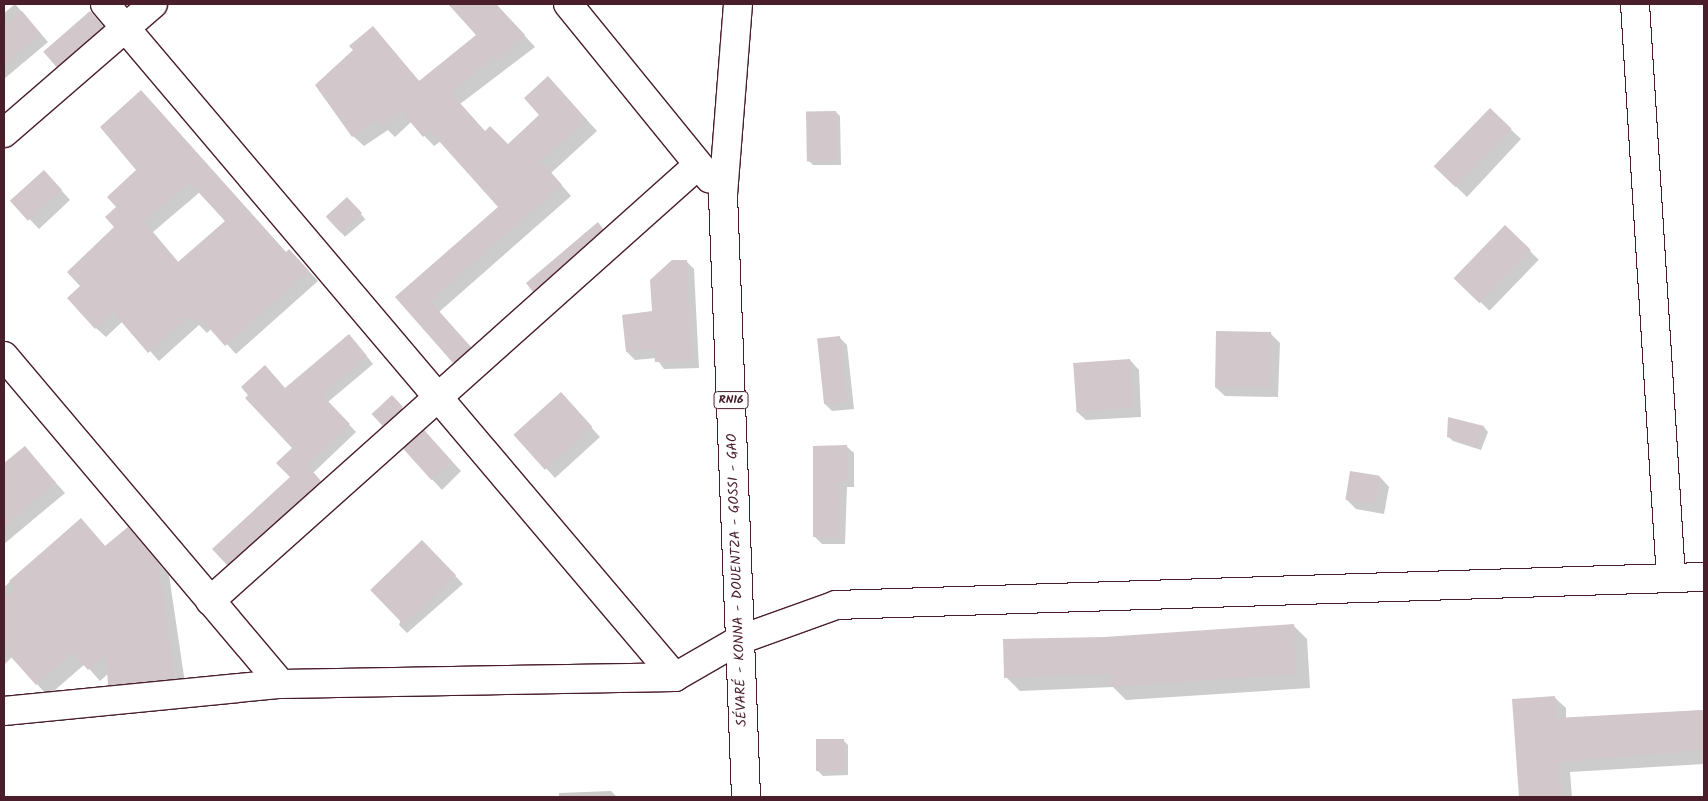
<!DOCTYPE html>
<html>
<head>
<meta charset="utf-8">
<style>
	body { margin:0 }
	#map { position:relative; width:1708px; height:801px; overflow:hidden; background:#fff; font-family:Kalam,sans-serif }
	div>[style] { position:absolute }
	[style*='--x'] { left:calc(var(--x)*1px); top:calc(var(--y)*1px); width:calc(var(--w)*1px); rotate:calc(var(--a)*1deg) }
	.shadow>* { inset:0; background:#0003; transform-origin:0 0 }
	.building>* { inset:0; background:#d2c7cb; transform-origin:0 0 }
	.roads { filter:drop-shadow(1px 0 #4a1f2b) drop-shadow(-1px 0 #4a1f2b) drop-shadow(0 1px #4a1f2b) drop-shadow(0 -1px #4a1f2b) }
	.minor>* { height:28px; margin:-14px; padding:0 14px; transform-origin:14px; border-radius:14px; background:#fff }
	.major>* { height:28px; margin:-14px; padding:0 14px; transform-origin:14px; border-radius:14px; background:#fff }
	span { translate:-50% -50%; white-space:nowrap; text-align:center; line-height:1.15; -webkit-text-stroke:4px #fff; paint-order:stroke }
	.shield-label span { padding:1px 4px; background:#fff; border:1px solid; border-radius:4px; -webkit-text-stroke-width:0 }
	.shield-label { font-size:12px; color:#4a1f2b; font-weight:700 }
	.street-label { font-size:14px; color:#4a1f2b }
	.frame { position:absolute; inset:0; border:5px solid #4a1f2b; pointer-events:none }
</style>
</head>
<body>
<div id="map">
	<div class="shadow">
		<div style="clip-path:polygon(15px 4px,48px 42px,4px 79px,4px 13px)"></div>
		<div style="clip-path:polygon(450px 4px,496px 4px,535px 47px,460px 104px,485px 132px,508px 146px,541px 115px,559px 89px,597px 131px,551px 173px,571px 196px,439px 312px,480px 358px,464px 373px,397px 298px,500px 207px,441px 141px,434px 146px,411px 122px,395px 137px,388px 130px,364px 146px,353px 136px,355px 50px,373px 28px,420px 82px,478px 35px)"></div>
		<div style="clip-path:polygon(97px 20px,110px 35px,64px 74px,45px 52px)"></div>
		<div style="clip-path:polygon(evenodd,141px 92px,286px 253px,299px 260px,318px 281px,236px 354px,212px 328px,207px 333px,199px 325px,159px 361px,123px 321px,106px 337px,96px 328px,82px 286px,116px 227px,118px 207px,138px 170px,141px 92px,200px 192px,226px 222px,179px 263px,153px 232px,200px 192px)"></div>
		<div style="clip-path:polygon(1490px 110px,1521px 139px,1467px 197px,1446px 177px)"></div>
		<div style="clip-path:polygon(836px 112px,840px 116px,841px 165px,813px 165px,809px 161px)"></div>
		<div style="clip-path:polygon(53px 181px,70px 200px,39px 229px,12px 201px)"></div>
		<div style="left:347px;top:198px;width:28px;height:27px;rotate:49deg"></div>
		<div style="left:598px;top:224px;width:17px;height:93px;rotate:45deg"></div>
		<div style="left:1505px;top:227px;width:47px;height:71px;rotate:44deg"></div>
		<div style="clip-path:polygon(686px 261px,694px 269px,699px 368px,664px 369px,656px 358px,635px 360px,627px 352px)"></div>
		<div style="clip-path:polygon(1270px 333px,1280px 343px,1278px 397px,1225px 396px,1215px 387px)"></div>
		<div style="clip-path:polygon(839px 337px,847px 345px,854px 409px,832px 411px,825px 404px)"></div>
		<div style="clip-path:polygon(356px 343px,373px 364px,328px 402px,356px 432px,313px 473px,327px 489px,234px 571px,227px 564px,292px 477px,294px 448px,286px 389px)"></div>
		<div style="clip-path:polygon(1130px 360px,1139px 370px,1141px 417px,1086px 420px,1076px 411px)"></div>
		<div style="left:392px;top:397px;width:22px;height:25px;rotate:47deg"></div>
		<div style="clip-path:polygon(570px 404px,600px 437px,555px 478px,516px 435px)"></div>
		<div style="clip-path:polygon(1449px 419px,1484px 427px,1488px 432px,1481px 450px,1453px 441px,1448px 436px)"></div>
		<div style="clip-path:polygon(434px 442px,461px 471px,442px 490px,405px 450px)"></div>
		<div style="clip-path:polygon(846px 446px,854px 453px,854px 487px,847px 487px,845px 544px,822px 544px,814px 536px)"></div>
		<div style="clip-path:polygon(25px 448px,65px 493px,4px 544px,4px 465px)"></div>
		<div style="clip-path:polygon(1351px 472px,1380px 477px,1389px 487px,1384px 514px,1356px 509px,1346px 499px)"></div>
		<div style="clip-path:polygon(81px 520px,106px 547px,127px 528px,169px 575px,186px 690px,120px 696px,109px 685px,108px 674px,100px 681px,85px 664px,48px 696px,12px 657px,4px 665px,4px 587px)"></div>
		<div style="clip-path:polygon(422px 542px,463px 584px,407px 633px,399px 625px)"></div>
		<div style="clip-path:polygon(1293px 625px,1307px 639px,1310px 688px,1126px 700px,1113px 687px,1020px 691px,1006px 677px)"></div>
		<div style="clip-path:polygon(1554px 697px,1566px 708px,1566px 719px,1704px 710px,1704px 764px,1570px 772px,1572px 797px,1520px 797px,1513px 700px)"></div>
		<div style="clip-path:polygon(843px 740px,848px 745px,848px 775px,823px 776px,818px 771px)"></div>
		<div style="clip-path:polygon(611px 791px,617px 797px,559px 797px,559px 793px)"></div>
	</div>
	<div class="building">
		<div style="clip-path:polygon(448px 4px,496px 4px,525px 35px,498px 60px,495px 56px,451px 93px,485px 131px,490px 126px,508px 144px,539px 115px,524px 98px,548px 76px,587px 120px,541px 161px,562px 185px,430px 301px,471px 347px,453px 363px,395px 297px,498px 207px,430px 131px,423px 137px,401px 111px,384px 127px,377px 120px,352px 137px,315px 85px,353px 50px,349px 46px,373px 26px,419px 81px,476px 35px)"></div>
		<div style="clip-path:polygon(22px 11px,41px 34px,4px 65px,4px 27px)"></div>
		<div style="left:90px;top:11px;width:20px;height:62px;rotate:49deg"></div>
		<div style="clip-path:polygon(evenodd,141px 90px,286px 252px,289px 249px,309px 271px,225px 346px,202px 320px,197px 324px,189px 316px,148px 353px,113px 312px,95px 329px,67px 298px,80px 286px,67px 272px,114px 227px,105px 217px,116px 207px,107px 197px,136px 170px,100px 127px,141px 90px,190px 183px,225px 221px,178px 262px,144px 222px,190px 183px)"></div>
		<div style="left:1490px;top:108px;width:30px;height:81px;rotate:44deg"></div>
		<div style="left:836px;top:111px;width:50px;height:30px;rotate:89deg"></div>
		<div style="left:44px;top:170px;width:27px;height:46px;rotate:48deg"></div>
		<div style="left:347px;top:197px;width:22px;height:29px;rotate:47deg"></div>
		<div style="clip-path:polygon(598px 222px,603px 229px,533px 292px,526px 283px)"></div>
		<div style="left:1505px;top:225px;width:36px;height:74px;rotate:44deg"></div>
		<div style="clip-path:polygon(672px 260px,687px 260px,691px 361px,655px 362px,654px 349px,626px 352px,622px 315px,652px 311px,650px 280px)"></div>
		<div style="left:1216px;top:331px;width:55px;height:56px;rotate:1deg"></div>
		<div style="clip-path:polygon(349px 334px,367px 356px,322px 395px,350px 424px,307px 465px,321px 481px,227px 565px,212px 549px,290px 477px,276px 463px,292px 448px,245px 398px,248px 395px,241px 387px,265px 365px,285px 388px)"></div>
		<div style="left:840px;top:336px;width:66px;height:23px;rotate:84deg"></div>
		<div style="left:1130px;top:359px;width:49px;height:57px;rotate:86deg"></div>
		<div style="left:561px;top:392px;width:47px;height:64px;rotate:48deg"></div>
		<div style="left:392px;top:395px;width:16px;height:28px;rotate:47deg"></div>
		<div style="clip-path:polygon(1448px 417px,1484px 426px,1477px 447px,1447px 437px)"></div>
		<div style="left:424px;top:430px;width:42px;height:28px;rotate:48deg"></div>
		<div style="clip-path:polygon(847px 445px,848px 481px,840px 481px,838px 538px,813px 537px,813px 446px)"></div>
		<div style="clip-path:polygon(25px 446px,56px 483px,4px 527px,4px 463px)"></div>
		<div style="left:1350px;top:471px;width:30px;height:29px;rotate:9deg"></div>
		<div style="clip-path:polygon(81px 518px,105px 546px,128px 527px,158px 562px,175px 679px,108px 685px,106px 655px,88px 670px,73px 653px,36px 685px,4px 649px,4px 599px,16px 588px,9px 581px)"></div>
		<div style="left:422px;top:540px;width:49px;height:72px;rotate:46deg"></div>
		<div style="clip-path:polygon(1294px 624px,1297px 674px,1111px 687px,1110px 674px,1004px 678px,1003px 639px,1105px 637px)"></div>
		<div style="clip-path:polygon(1555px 696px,1556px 718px,1702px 710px,1704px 750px,1559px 762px,1562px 797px,1519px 797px,1512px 699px)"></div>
		<div style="left:844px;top:739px;width:32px;height:28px;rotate:90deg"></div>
	</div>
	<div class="roads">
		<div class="minor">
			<div style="--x:105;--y:4;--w:882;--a:49.74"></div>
			<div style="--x:568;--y:4;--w:225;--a:50.9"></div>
			<div style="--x:1635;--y:4;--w:575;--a:86.41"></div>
			<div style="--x:4;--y:133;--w:197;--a:-40.9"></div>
			<div style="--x:4;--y:356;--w:429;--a:49.8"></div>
			<div style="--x:210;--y:601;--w:654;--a:-41.78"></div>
			<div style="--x:4;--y:711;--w:278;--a:-5.6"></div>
			<div style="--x:281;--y:684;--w:394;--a:-1"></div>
			<div style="--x:675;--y:677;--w:74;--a:-30"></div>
			<div style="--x:739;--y:640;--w:103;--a:-19.8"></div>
			<div style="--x:836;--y:605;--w:868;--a:-1.85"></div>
		</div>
		<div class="major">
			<div style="--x:738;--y:4;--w:192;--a:94.5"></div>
			<div style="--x:723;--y:195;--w:602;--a:87.81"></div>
		</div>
	</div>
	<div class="shield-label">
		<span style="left:731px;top:400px">RN16</span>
	</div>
	<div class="street-label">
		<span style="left:737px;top:580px;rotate:-92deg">SÉVARÉ - KONNA - DOUENTZA - GOSSI - GAO</span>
	</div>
	<div class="frame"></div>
</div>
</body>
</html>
